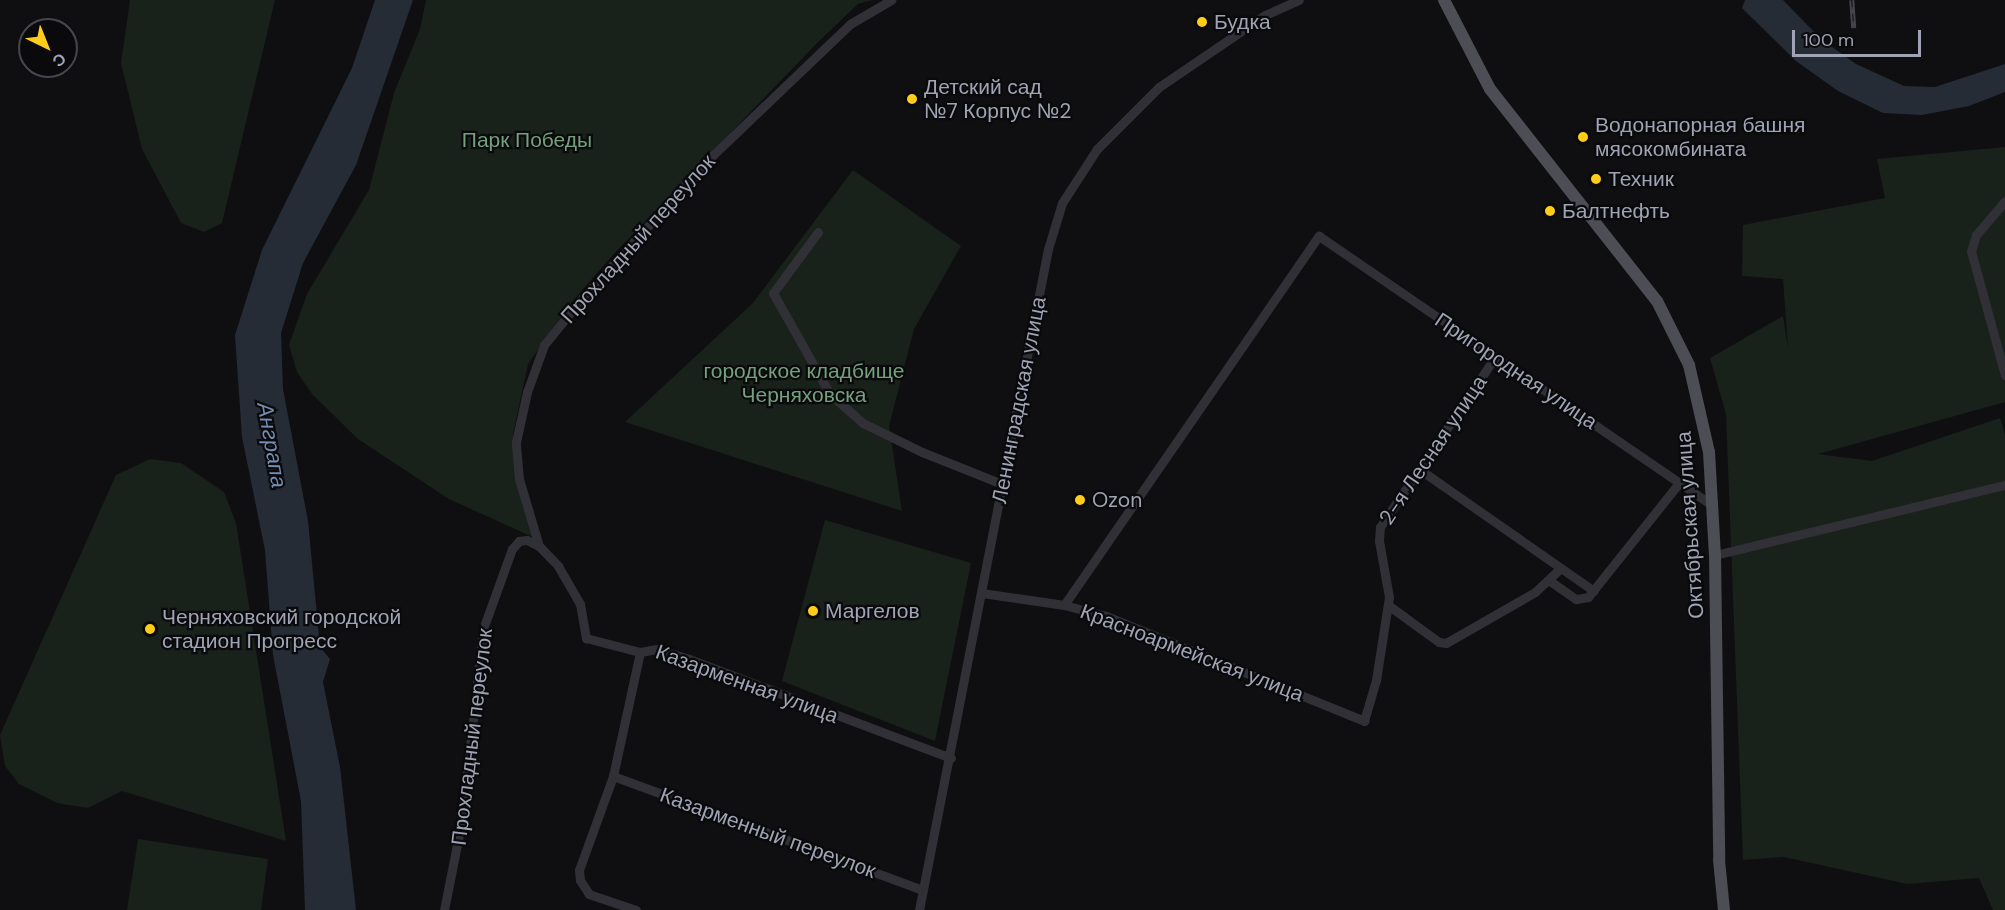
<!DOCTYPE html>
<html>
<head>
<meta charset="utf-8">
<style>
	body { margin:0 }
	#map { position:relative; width:2005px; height:910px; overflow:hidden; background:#0f0f11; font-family:"DM Sans",sans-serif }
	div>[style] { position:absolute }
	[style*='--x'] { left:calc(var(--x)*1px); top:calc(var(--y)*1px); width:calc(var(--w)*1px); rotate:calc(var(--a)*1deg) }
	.green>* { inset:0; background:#19211b }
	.water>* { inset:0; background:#252c35 }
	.minor>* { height:9px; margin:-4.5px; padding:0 4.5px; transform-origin:4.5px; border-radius:4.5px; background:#303036 }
	.major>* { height:12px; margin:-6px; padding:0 6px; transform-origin:6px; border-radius:6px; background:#4c4d55 }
	.rail>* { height:4.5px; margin-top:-2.25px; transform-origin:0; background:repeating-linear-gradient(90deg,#0a0a0c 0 7px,#45464d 0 14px); box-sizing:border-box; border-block:2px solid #45464d }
	.dots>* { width:16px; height:16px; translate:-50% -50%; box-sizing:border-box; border:3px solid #0a0a0c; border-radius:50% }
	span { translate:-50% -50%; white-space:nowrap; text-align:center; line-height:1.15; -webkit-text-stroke:4.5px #0a0a0c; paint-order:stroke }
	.poi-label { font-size:21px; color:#9fa3b3 }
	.left { translate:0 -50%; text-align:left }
	.park-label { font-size:21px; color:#74a07c }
	.street-label { font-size:21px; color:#9fa3b3 }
	.water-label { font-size:22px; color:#728cb2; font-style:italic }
	.north { position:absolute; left:18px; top:18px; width:60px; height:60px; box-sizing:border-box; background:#0a0a0c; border:2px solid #46474f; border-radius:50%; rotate:137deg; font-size:16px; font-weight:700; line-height:24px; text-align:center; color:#9fa3b3 }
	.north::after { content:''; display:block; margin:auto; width:21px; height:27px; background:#ffcd19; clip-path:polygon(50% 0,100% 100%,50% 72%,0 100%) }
	.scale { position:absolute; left:1792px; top:30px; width:129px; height:27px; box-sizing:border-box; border:3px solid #9fa3b3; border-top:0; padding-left:8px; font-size:18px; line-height:21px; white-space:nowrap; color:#9fa3b3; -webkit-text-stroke:4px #0a0a0c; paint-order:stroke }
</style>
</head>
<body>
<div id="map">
	<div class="green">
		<div style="clip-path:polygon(130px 0,275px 0,222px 223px,204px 232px,181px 223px,142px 149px,121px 63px)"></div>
		<div style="clip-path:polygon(426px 0,873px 0,858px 4px,817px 43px,610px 258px,572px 302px,528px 364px,513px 434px,517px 483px,535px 538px,449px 499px,358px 439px,312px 394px,297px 372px,289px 345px,307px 294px,369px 190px,394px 93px,420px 29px)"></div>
		<div style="clip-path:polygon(2005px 147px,2005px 402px,1818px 454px,1872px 461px,2000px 418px,2005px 435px,2005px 910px,1993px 910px,1979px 878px,1907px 884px,1784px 857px,1743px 860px,1726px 414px,1710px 358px,1783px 316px,1788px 348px,1783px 279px,1742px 276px,1743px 225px,1885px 198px,1877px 159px)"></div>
		<div style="clip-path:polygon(853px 170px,961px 246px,914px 329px,889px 426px,902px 511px,625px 422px,753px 303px)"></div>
		<div style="clip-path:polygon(150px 459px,181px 463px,224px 492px,236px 523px,286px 841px,122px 791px,88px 808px,57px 803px,19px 784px,5px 766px,0 735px,116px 475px)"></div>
		<div style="clip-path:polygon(825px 520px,971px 563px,935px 741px,782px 681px)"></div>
		<div style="clip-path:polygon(138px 839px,268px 859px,261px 910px,127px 910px)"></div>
	</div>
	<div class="water">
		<div style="clip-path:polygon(375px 0,413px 0,356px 165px,303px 263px,281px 333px,283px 389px,308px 521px,320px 647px,330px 659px,323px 682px,340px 767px,356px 910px,305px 910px,301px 801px,273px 655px,265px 550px,242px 437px,235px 335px,262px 250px,352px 68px)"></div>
		<div style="clip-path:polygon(1745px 0,1783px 0,1821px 39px,1856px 64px,1904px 86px,1935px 87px,2005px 64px,2005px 92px,1969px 106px,1922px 115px,1883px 113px,1838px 91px,1796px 61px,1742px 8px)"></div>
	</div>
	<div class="minor">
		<div style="--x:2005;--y:201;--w:45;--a:130.5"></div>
		<div style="--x:1976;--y:235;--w:17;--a:107"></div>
		<div style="--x:1971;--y:251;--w:129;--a:74.7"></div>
		<div style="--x:818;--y:232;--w:76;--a:126.4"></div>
		<div style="--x:773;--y:293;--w:116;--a:60.6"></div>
		<div style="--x:830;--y:394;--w:44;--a:41.3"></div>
		<div style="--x:863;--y:423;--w:66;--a:26.2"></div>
		<div style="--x:922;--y:452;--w:86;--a:21.8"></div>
		<div style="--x:1419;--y:469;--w:213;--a:34.9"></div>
		<div style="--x:539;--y:546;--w:70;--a:-106.6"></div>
		<div style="--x:519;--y:479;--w:37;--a:-95"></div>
		<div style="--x:516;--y:442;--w:51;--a:-77.6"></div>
		<div style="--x:527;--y:392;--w:50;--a:-70.1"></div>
		<div style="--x:544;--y:345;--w:62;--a:-50.9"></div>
		<div style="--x:583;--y:297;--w:191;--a:-47.5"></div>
		<div style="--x:712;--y:156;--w:191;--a:-43.7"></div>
		<div style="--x:850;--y:24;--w:48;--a:-30.3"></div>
		<div style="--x:1715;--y:555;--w:298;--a:-13.6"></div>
		<div style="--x:1550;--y:581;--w:32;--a:35"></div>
		<div style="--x:1576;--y:599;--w:12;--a:-9"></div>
		<div style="--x:1588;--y:597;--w:146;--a:-51.4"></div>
		<div style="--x:982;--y:593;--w:83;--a:8.3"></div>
		<div style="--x:1064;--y:605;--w:43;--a:14.7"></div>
		<div style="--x:1106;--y:616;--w:279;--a:22.1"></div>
		<div style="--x:1364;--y:721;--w:43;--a:-73.7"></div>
		<div style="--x:1376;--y:680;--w:84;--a:-81.1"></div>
		<div style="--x:1389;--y:597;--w:57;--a:-100.1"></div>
		<div style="--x:1379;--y:541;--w:14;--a:-86"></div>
		<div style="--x:1380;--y:527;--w:205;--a:-55.9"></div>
		<div style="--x:1064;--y:605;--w:449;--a:-55.4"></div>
		<div style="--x:1319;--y:236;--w:476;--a:34.4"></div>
		<div style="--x:1388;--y:605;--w:63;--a:36"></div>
		<div style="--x:1439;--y:642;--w:7;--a:8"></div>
		<div style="--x:1446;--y:643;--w:103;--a:-29.8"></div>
		<div style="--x:1535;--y:592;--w:35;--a:-43"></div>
		<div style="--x:640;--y:652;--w:17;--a:-10"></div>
		<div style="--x:657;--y:649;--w:34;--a:17"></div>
		<div style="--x:689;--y:659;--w:280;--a:20.7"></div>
		<div style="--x:613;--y:776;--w:330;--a:20.2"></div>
		<div style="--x:444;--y:910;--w:93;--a:-78.8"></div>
		<div style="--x:462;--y:819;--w:191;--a:-83.7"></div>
		<div style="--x:483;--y:629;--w:85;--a:-70.1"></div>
		<div style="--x:512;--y:549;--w:11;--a:-49"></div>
		<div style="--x:519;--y:541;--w:8;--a:-7"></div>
		<div style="--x:527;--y:540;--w:13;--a:27"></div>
		<div style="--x:539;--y:546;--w:28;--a:46"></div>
		<div style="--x:558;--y:566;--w:44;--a:59.9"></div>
		<div style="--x:580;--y:604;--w:35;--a:80"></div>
		<div style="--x:586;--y:638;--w:56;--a:14.5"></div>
		<div style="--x:636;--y:910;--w:50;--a:-161.2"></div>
		<div style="--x:589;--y:894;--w:17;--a:-123"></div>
		<div style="--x:580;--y:880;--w:10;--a:-96"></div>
		<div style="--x:579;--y:870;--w:100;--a:-70.1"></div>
		<div style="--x:613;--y:776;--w:127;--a:-77.7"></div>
		<div style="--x:919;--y:910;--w:673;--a:-78.96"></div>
		<div style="--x:1048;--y:249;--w:48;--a:-73.1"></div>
		<div style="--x:1062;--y:203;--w:64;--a:-57.1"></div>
		<div style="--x:1097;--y:149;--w:88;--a:-45"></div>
		<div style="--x:1159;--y:87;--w:128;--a:-34.2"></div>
		<div style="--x:1265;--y:15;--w:37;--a:-24"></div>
	</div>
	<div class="major">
		<div style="--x:1444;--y:0;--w:100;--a:62.7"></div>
		<div style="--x:1490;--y:89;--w:270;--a:51.8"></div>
		<div style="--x:1657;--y:301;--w:72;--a:63.4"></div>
		<div style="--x:1689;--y:365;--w:89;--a:77.1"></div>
		<div style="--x:1709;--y:452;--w:103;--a:86.7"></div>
		<div style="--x:1715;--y:555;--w:305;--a:89.2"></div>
		<div style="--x:1719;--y:860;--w:50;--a:84.3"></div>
	</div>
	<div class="rail">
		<div style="--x:1852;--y:0;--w:28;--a:86"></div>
	</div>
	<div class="dots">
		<div style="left:1202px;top:22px;background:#ffcd19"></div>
		<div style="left:912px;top:99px;background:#ffcd19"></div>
		<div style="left:1583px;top:137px;background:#ffcd19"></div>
		<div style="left:1596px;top:179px;background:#ffcd19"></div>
		<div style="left:1550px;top:211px;background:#ffcd19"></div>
		<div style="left:1080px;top:500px;background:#ffcd19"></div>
		<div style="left:813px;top:611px;background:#ffcd19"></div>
		<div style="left:150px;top:629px;background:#ffcd19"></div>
	</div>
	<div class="poi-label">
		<span class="left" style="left:1214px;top:22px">Будка</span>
		<span class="left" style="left:924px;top:99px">Детский сад<br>№7 Корпус №2</span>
		<span class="left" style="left:1595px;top:137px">Водонапорная башня<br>мясокомбината</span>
		<span class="left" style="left:1608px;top:179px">Техник</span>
		<span class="left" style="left:1562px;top:211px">Балтнефть</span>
		<span class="left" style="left:1092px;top:500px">Ozon</span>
		<span class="left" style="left:825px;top:611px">Маргелов</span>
		<span class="left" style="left:162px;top:629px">Черняховский городской<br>стадион Прогресс</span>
	</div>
	<div class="park-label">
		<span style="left:527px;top:140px">Парк Победы</span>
		<span style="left:804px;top:383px">городское кладбище<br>Черняховска</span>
	</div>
	<div class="street-label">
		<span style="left:638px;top:239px;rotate:-48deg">Прохладный переулок</span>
		<span style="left:1516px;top:371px;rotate:34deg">Пригородная улица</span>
		<span style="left:1019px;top:400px;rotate:-79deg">Ленинградская улица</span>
		<span style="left:1433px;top:450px;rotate:-56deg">2-я Лесная улица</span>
		<span style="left:1690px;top:525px;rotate:-94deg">Октябрьская улица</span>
		<span style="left:1192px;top:653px;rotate:21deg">Красноармейская улица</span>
		<span style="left:747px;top:684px;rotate:20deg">Казарменная улица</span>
		<span style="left:472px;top:737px;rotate:-83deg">Прохладный переулок</span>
		<span style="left:768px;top:833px;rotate:20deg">Казарменный переулок</span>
	</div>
	<div class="water-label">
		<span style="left:272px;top:445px;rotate:80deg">Анграпа</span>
	</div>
	<div class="north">С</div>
	<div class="scale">100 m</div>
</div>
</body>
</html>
